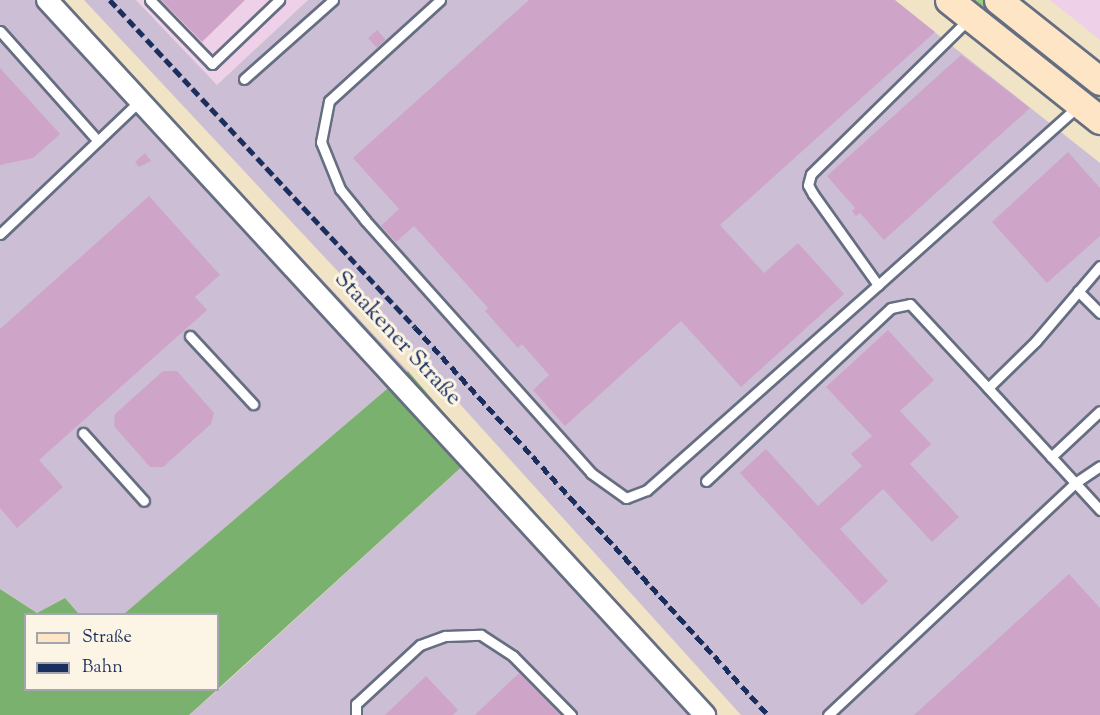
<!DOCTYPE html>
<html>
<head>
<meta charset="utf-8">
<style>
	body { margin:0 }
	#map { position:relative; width:1100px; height:715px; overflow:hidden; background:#f1e3c5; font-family:"Sorts Mill Goudy",serif }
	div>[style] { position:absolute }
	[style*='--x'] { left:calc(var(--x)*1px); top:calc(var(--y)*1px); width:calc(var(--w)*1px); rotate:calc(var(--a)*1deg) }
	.built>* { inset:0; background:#eed0e8 }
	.industrial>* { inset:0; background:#ccbed4 }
	.green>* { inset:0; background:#98ce80 }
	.forest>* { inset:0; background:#7ab16e }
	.building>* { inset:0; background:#cea5c9; transform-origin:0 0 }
	.roads { filter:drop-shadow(2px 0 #666e82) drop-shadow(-2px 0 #666e82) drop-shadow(0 2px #666e82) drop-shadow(0 -2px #666e82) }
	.lane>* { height:9px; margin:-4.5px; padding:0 4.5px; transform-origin:4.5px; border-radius:4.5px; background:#fff }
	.street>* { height:20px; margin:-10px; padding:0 10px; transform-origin:10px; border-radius:10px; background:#fff }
	.secondary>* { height:27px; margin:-13.5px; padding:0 13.5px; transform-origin:13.5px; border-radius:13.5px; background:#fde5c5 }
	.rail>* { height:4.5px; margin-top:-2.25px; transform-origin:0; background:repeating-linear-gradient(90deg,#1b2f5e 0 9px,transparent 0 13.5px) }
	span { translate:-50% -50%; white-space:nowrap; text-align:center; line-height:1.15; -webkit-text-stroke:6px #fcf5e5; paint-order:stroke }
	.street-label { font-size:24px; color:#1b2f5e }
	.legend { position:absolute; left:24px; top:613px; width:195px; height:78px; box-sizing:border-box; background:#fcf5e5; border:2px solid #a2a6af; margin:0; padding:8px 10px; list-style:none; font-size:18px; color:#1b2f5e }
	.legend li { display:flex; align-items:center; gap:12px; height:30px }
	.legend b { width:30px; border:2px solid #a2a6af }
</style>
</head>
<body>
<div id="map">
	<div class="built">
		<div style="clip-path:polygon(136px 0,308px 0,217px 85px)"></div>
		<div style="clip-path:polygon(1050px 0,1100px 0,1100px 40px)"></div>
	</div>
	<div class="industrial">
		<div style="clip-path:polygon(0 0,60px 0,408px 371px,125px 614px,79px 614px,65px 598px,37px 613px,0 589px)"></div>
		<div style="clip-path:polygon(84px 0,136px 0,217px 85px,308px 0,894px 0,1100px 163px,1100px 715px,741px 715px,403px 341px)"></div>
		<div style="clip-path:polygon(478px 452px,718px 715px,189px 715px,218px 690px)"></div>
	</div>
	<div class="green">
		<div style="clip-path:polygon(962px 0,986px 0,1100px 91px,1100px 109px)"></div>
	</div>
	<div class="forest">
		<div style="clip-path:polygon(408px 371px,478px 452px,218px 689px,218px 614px,124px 614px)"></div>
		<div style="clip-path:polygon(0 589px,37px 613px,65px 598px,79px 614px,26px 614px,26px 690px,217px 690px,189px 715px,0 715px)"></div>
	</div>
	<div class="building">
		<div style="clip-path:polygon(161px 0,245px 0,202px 42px)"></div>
		<div style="clip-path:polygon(529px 0,895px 0,935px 32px,720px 225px,764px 273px,798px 243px,844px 294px,741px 387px,681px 321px,565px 426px,533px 390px,549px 375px,522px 344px,518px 348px,485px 311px,488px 308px,414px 226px,396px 242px,381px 226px,399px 209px,353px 158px)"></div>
		<div style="left:377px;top:30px;width:13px;height:12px;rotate:48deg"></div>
		<div style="clip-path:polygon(961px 55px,1030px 108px,884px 240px,860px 213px,856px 216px,852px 211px,855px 208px,827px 176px)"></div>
		<div style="clip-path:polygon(0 68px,60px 134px,33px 158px,0 165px)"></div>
		<div style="clip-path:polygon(1068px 152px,1100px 188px,1100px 236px,1047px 283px,992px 222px)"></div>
		<div style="clip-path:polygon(145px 153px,151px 161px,139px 167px,135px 162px)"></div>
		<div style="clip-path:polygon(149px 196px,220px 275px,195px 297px,207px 310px,39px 460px,63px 487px,17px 528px,0 508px,0 329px)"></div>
		<div style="clip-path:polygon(888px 330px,934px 380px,900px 411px,931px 444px,910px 464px,959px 517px,932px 542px,883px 489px,840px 529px,888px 581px,862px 605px,740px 473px,766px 449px,818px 506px,862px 466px,851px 454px,872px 436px,826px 387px)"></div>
		<div style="clip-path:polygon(163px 371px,177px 371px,214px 413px,211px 424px,163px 467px,150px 467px,114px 426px,115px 414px)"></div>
		<div style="clip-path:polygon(1069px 574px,1100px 608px,1100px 715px,914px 715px)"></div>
		<div style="clip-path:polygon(519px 673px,560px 715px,475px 715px)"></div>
		<div style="clip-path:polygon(426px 676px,458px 710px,453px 715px,385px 715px)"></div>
	</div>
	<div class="roads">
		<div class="lane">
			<div style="--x:150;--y:0;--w:89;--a:45.9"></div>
			<div style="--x:212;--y:64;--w:93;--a:-43.7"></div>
			<div style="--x:440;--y:0;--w:150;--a:137.7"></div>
			<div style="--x:329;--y:101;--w:42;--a:101"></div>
			<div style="--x:321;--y:142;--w:51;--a:68"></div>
			<div style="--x:340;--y:189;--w:40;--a:51"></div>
			<div style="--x:365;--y:220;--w:339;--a:48.2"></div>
			<div style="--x:591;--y:473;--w:43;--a:35.5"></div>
			<div style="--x:626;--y:498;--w:22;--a:-21"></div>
			<div style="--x:647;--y:490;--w:309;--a:-41.6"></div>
			<div style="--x:878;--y:285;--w:112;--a:-125.5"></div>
			<div style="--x:813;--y:194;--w:10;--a:-119"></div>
			<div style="--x:808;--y:185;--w:11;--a:-75"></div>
			<div style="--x:811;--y:174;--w:221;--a:-44.5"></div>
			<div style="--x:0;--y:31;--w:147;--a:48.3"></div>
			<div style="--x:244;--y:79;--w:119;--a:-41.6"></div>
			<div style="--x:0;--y:234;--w:196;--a:-43.6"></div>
			<div style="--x:1100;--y:266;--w:99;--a:130.5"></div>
			<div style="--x:1036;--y:341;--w:67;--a:135.6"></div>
			<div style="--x:988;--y:388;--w:166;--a:47.4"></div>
			<div style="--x:878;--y:285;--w:267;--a:-41.8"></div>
			<div style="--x:1078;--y:291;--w:31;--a:45"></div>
			<div style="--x:190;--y:336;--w:93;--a:47.2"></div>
			<div style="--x:83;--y:433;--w:91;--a:48.1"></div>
			<div style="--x:1051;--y:457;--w:67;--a:-43.2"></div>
			<div style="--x:706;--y:481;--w:253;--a:-43.1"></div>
			<div style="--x:891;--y:308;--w:19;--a:-12"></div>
			<div style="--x:910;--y:304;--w:115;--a:47.1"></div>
			<div style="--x:356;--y:715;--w:11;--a:-90"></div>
			<div style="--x:356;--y:704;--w:87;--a:-42.7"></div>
			<div style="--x:420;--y:645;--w:27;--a:-20"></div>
			<div style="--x:445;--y:636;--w:36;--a:-2"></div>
			<div style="--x:481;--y:635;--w:38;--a:33"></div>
			<div style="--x:513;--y:656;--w:83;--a:45.5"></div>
			<div style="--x:828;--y:715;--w:339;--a:-43.2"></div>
			<div style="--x:1075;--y:483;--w:30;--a:-34"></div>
		</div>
		<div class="street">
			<div style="--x:47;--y:0;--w:972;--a:47.38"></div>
		</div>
		<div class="secondary">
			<div style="--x:949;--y:0;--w:193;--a:38.5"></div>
			<div style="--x:998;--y:0;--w:130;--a:38.5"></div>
		</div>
	</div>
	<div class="rail">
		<div style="--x:110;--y:0;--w:447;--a:47"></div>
		<div style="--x:415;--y:327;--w:525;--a:47.7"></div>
	</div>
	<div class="street-label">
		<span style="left:397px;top:339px;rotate:47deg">Staakener Straße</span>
	</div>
	<ul class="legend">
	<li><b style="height:8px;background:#fde5c5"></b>Straße</li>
	<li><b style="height:8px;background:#1b2f5e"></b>Bahn</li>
	</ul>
</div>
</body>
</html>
